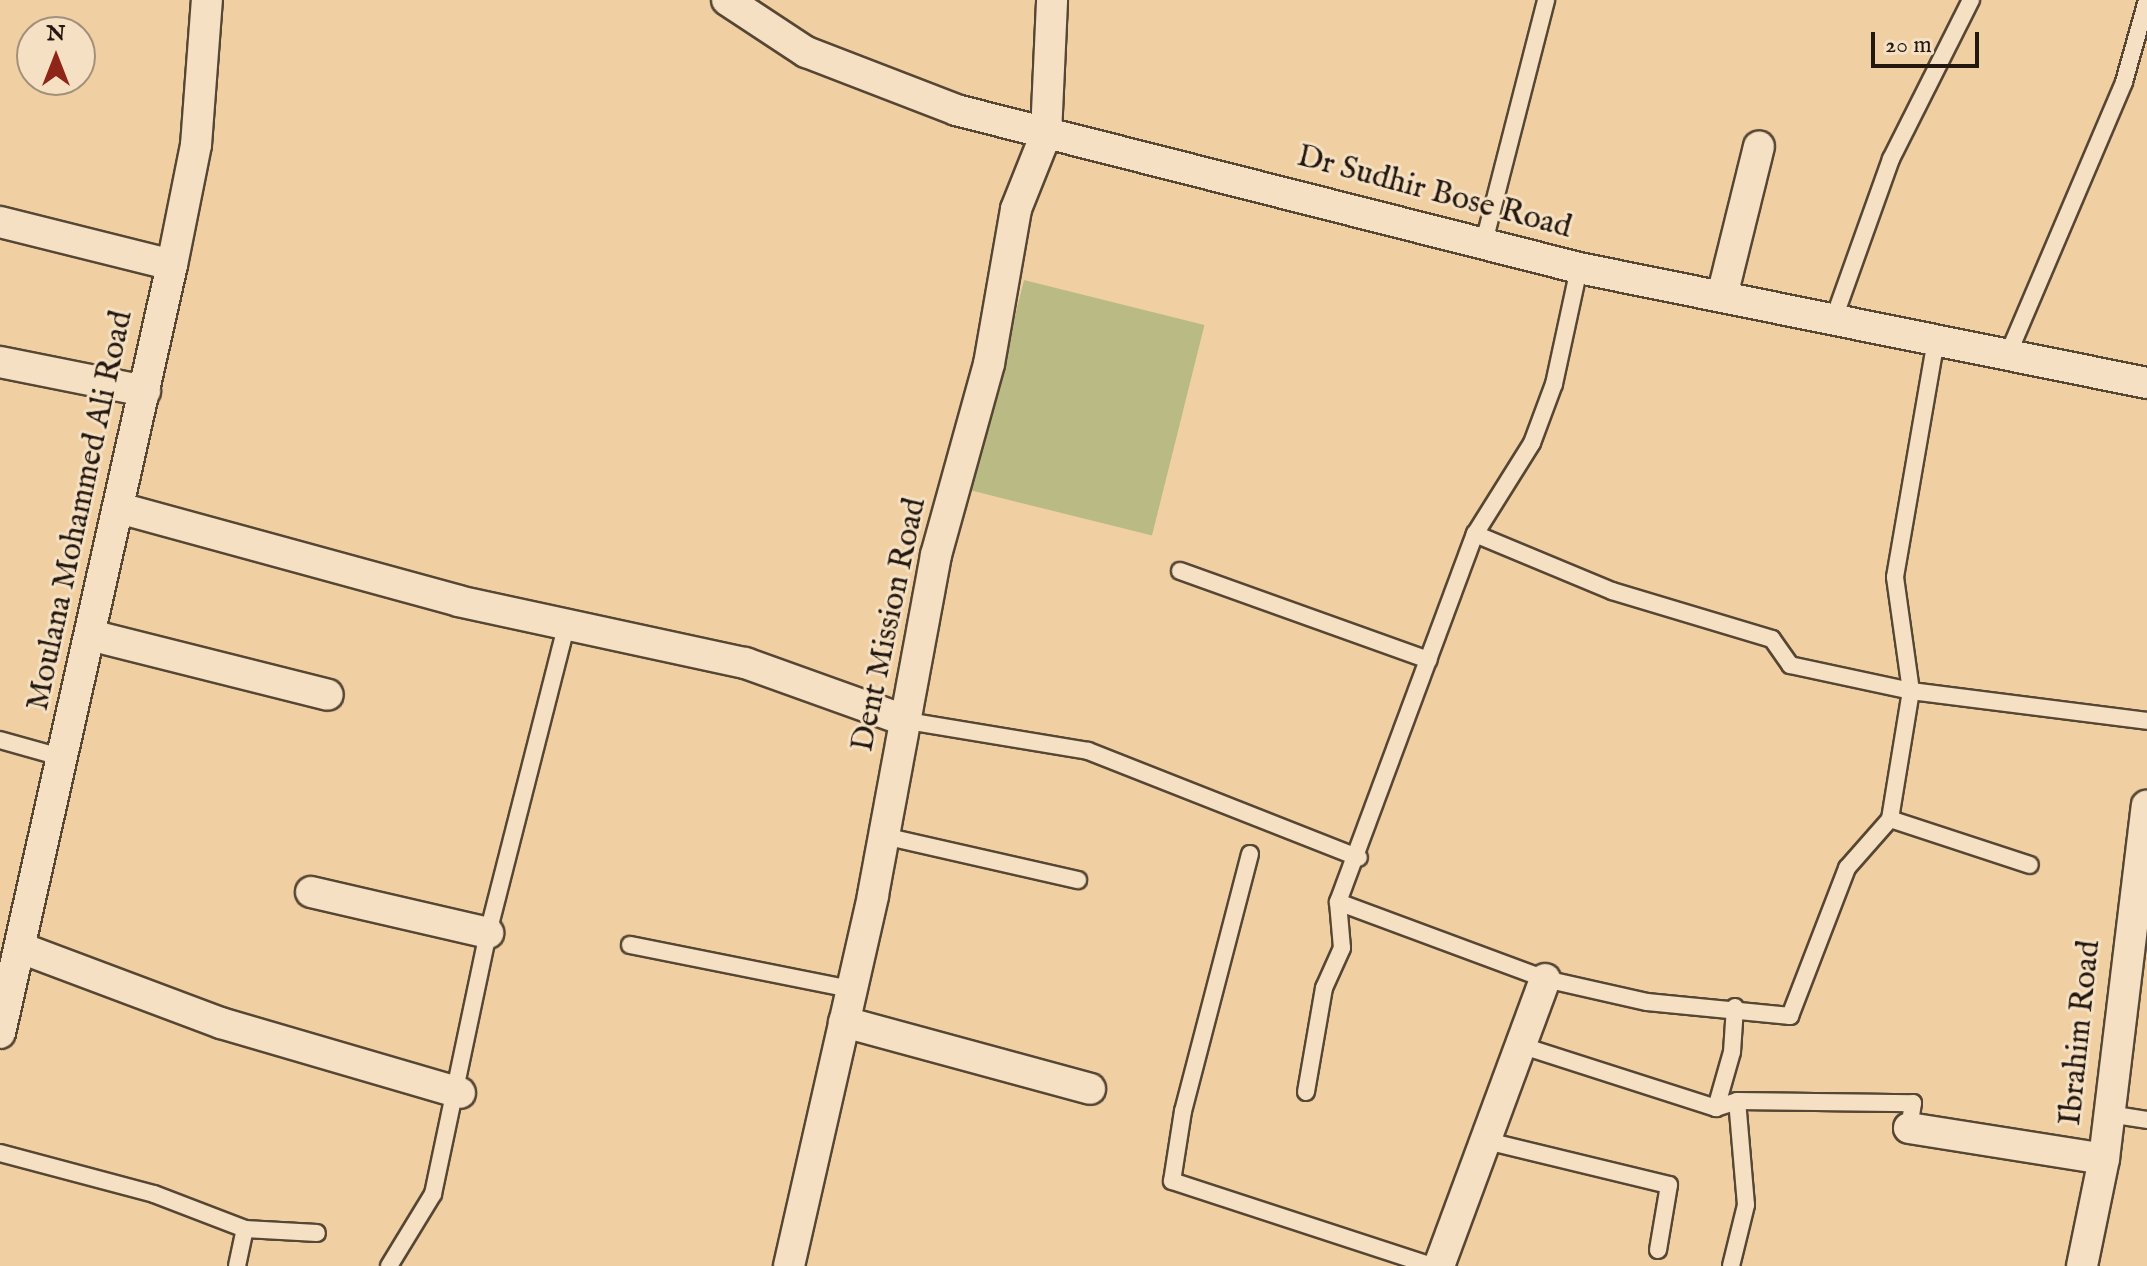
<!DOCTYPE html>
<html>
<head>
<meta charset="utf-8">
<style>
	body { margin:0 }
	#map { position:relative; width:2147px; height:1266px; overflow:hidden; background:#f0d0a2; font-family:"IM FELL English",serif }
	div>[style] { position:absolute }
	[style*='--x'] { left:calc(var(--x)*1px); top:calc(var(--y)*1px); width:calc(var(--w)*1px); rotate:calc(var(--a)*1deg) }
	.green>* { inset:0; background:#babb84; transform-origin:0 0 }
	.roads { filter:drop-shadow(2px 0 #564634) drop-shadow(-2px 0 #564634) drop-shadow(0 2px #564634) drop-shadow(0 -2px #564634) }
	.service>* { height:16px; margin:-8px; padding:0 8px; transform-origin:8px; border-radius:8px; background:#f5e0c3 }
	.minor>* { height:30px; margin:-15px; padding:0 15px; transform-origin:15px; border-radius:15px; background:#f5e0c3 }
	span { translate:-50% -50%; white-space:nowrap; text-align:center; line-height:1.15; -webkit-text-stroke:6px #f5e0c3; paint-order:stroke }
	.street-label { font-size:32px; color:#221810 }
	.north { position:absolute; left:16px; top:16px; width:80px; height:80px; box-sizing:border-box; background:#f5e0c3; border:2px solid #a1907b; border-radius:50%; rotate:0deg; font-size:22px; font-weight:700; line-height:32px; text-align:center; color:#221810 }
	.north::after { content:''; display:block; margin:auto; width:28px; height:36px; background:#8f2418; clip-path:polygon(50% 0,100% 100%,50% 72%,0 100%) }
	.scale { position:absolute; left:1871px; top:32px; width:108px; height:36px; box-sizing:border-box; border:4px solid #221810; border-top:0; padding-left:10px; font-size:24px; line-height:28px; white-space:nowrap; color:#221810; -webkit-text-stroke:6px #f5e0c3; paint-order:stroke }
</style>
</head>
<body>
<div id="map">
	<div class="green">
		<div style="left:1024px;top:280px;width:186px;height:217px;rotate:14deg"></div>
	</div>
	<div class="roads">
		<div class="service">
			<div style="--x:1484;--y:242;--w:250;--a:-75.6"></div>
			<div style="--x:1833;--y:321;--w:172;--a:-70.3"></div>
			<div style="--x:1891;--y:159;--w:178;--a:-63.3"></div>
			<div style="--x:2009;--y:352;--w:293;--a:-66.9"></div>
			<div style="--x:2124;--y:82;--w:85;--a:-74.3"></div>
			<div style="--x:1475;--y:534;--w:148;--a:22.6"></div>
			<div style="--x:1612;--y:591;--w:167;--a:16.7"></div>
			<div style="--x:1772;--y:639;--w:32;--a:55"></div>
			<div style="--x:1790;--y:665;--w:124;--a:12.1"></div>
			<div style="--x:1911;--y:691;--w:238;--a:7.2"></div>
			<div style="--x:1180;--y:571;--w:264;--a:19.7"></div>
			<div style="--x:907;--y:721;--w:183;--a:9.4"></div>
			<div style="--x:1088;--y:751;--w:291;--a:21.5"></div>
			<div style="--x:0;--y:740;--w:66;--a:15.7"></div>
			<div style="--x:1890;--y:819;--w:130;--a:-80.7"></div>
			<div style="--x:1911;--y:691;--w:115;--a:-98"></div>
			<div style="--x:1895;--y:577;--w:242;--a:-80.2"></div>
			<div style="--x:884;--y:836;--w:199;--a:12.8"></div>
			<div style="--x:1250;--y:854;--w:266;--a:104.6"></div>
			<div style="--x:1183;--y:1111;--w:71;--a:98.9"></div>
			<div style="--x:1172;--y:1181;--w:274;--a:18.1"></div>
			<div style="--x:1338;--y:902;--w:221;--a:20.4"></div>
			<div style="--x:1545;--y:979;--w:105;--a:12.7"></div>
			<div style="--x:1647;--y:1002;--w:144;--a:5.6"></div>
			<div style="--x:1790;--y:1016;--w:159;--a:-68.9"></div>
			<div style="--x:1847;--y:868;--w:65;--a:-48.7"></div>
			<div style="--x:1890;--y:819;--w:147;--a:18.2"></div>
			<div style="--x:630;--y:945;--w:225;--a:11.3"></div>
			<div style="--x:1526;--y:1047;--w:200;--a:17.8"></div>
			<div style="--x:1716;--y:1108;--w:22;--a:-18"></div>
			<div style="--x:1737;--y:1101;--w:176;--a:0.7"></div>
			<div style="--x:1913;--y:1103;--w:25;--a:99"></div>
			<div style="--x:1306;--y:1092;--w:106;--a:-80.2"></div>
			<div style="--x:1324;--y:988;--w:44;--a:-65.8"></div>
			<div style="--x:1342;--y:948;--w:46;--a:-95"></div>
			<div style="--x:1338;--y:902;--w:393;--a:-69.6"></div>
			<div style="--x:1475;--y:534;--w:107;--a:-57.9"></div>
			<div style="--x:1532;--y:443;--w:63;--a:-69.6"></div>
			<div style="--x:1554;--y:384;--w:119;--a:-77.8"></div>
			<div style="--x:1716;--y:1108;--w:58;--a:-74.1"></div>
			<div style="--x:1732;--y:1052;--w:45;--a:-86.2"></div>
			<div style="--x:2109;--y:1114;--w:38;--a:9"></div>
			<div style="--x:1487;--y:1141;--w:187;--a:13.6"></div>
			<div style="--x:1669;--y:1185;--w:66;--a:99.6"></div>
			<div style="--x:0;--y:1153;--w:159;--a:14.9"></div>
			<div style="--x:154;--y:1194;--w:97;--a:21"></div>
			<div style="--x:245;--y:1229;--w:72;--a:3.2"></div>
			<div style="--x:237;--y:1266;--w:38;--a:-78"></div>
			<div style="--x:389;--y:1266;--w:84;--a:-58.6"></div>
			<div style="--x:433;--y:1194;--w:267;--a:-78.1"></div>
			<div style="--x:488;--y:933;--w:321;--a:-75.7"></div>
			<div style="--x:1731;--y:1266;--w:63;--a:-76.2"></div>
			<div style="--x:1746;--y:1205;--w:104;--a:-94.9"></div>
		</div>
		<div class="minor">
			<div style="--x:727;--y:0;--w:95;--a:33.4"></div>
			<div style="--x:806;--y:52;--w:161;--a:21.1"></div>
			<div style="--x:956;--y:110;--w:643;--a:14.23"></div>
			<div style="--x:1579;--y:268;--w:580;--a:11.45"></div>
			<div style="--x:0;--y:222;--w:177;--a:14"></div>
			<div style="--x:1722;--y:296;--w:154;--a:-76.1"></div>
			<div style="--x:0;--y:362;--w:148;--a:11.3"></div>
			<div style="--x:119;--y:508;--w:352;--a:15.3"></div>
			<div style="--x:458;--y:601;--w:294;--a:12.2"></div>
			<div style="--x:745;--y:663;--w:172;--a:19.7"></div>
			<div style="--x:90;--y:635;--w:245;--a:14.1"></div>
			<div style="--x:311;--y:892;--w:182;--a:13"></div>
			<div style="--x:21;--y:948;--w:214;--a:20.6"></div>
			<div style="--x:221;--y:1023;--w:249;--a:16.3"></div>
			<div style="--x:844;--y:1022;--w:255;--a:15.2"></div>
			<div style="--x:0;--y:1033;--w:787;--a:-77.38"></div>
			<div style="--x:172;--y:265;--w:122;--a:-78.7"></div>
			<div style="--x:196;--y:145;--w:145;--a:-85.7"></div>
			<div style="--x:1909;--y:1128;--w:197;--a:9"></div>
			<div style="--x:789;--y:1266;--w:380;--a:-77.2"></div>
			<div style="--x:873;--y:895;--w:346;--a:-79.5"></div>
			<div style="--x:936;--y:555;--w:198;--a:-74.5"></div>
			<div style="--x:989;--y:364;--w:157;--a:-80.1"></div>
			<div style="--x:1016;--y:209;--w:81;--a:-68.2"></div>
			<div style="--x:1046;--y:134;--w:134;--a:-87.4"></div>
			<div style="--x:1439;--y:1266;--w:306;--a:-69.7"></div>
			<div style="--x:2082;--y:1266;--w:109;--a:-78.4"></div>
			<div style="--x:2104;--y:1159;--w:356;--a:-83.1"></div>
		</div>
	</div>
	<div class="street-label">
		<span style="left:1434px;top:193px;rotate:15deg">Dr Sudhir Bose Road</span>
		<span style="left:81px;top:511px;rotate:-78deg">Moulana Mohammed Ali Road</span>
		<span style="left:890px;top:625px;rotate:-78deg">Dent Mission Road</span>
		<span style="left:2081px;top:1033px;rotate:-84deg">Ibrahim Road</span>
	</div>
	<div class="north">N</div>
	<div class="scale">20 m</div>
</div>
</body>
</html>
